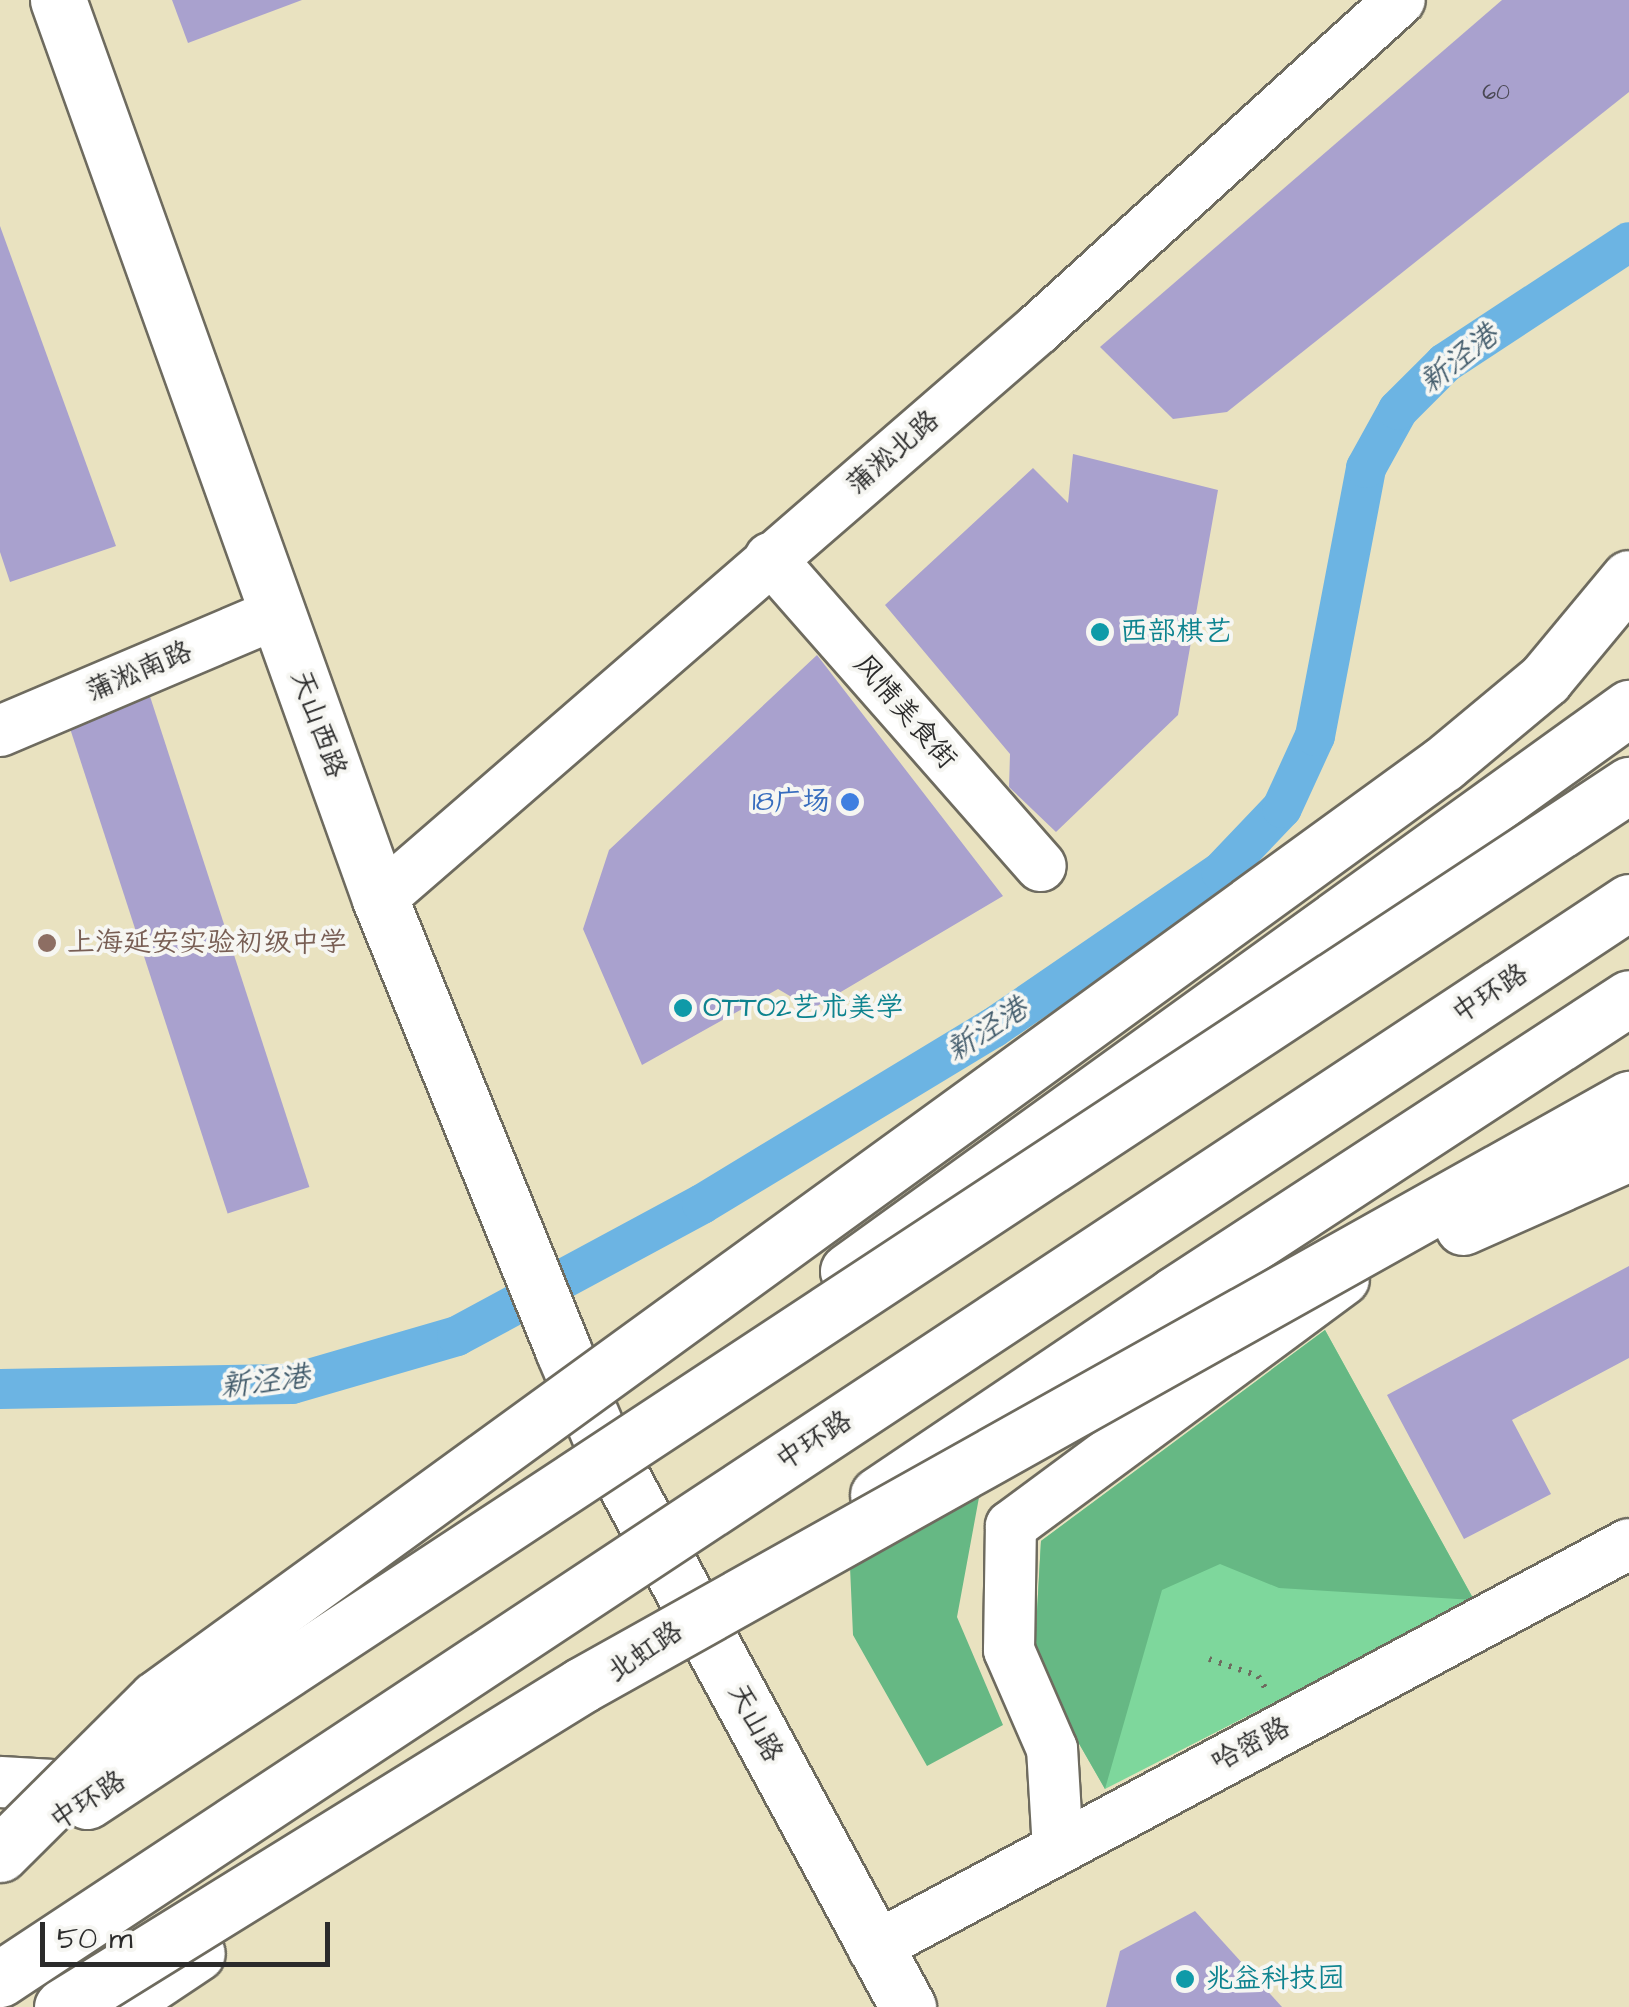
<!DOCTYPE html>
<html>
<head>
<meta charset="utf-8">
<style>
	body { margin:0 }
	#map { position:relative; width:1629px; height:2007px; overflow:hidden; background:#e9e2c0; font-family:"Architects Daughter","LXGW WenKai TC",sans-serif }
	div>[style] { position:absolute }
	[style*='--x'] { left:calc(var(--x)*1px); top:calc(var(--y)*1px); width:calc(var(--w)*1px); rotate:calc(var(--a)*1deg) }
	.green>* { inset:0; background:#7ed79c }
	.forest>* { inset:0; background:#66b884 }
	.canal>* { height:40px; margin:-20px; padding:0 20px; transform-origin:20px; border-radius:20px; background:#6cb4e3 }
	.building>* { inset:0; background:#a9a1ce; transform-origin:0 0 }
	.path>* { height:6px; margin-top:-3px; transform-origin:0; background:repeating-linear-gradient(90deg,#6e6b5f 0 2.5px,transparent 0 10.5px) }
	.roads { filter:drop-shadow(2px 0 #6e6b5f) drop-shadow(-2px 0 #6e6b5f) drop-shadow(0 2px #6e6b5f) drop-shadow(0 -2px #6e6b5f) }
	.minor>* { height:50px; margin:-25px; padding:0 25px; transform-origin:25px; border-radius:25px; background:#fff }
	.major>* { height:55px; margin:-27.5px; padding:0 27.5px; transform-origin:27.5px; border-radius:27.5px; background:#fff }
	.highway>* { height:55px; margin:-27.5px; padding:0 27.5px; transform-origin:27.5px; border-radius:27.5px; background:#fff }
	.bridges { filter:drop-shadow(2px 0 #6e6b5f) drop-shadow(-2px 0 #6e6b5f) drop-shadow(0 2px #6e6b5f) drop-shadow(0 -2px #6e6b5f) }
	.highway-bridge>* { height:55px; margin:-27.5px; padding:0 27.5px; transform-origin:27.5px; border-radius:27.5px; background:#fff }
	.dots>* { width:28px; height:28px; translate:-50% -50%; box-sizing:border-box; border:5px solid #f6f6f2; border-radius:50% }
	span { translate:-50% -50%; white-space:nowrap; text-align:center; line-height:1.15; -webkit-text-stroke:8px #f6f6f2; paint-order:stroke }
	.number-label { font-size:22px; color:#4a4854 }
	.number-label span { -webkit-text-stroke-width:0 }
	.street-label { font-size:28px; color:#2b2b2b }
	.culture-label { font-size:28px; color:#0d838f }
	.left { translate:0 -50%; text-align:left }
	.shop-label { font-size:28px; color:#366cbe }
	.right { translate:-100% -50%; text-align:right }
	.education-label { font-size:28px; color:#785e54 }
	.water-label { font-size:30px; color:#425b6b; font-style:italic }
	.scale { position:absolute; left:40px; top:1922px; width:290px; height:45px; box-sizing:border-box; border:5px solid #2b2b2b; border-top:0; padding-left:12px; font-size:30px; line-height:35px; white-space:nowrap; color:#2b2b2b; -webkit-text-stroke:8px #f6f6f2; paint-order:stroke }
</style>
</head>
<body>
<div id="map">
	<div class="green">
		<div style="clip-path:polygon(1325px 1330px,1474px 1600px,1105px 1789px,1034px 1665px,1041px 1541px)"></div>
	</div>
	<div class="forest">
		<div style="clip-path:polygon(1325px 1330px,1474px 1600px,1279px 1588px,1220px 1564px,1162px 1590px,1105px 1789px,1034px 1665px,1041px 1541px)"></div>
		<div style="clip-path:polygon(980px 1492px,957px 1617px,1003px 1725px,927px 1766px,853px 1635px,850px 1567px)"></div>
	</div>
	<div class="canal">
		<div style="--x:0;--y:1389;--w:292;--a:-1"></div>
		<div style="--x:292;--y:1384;--w:172;--a:-16.2"></div>
		<div style="--x:457;--y:1336;--w:278;--a:-28.3"></div>
		<div style="--x:702;--y:1204;--w:340;--a:-31.2"></div>
		<div style="--x:993;--y:1028;--w:276;--a:-34.4"></div>
		<div style="--x:1221;--y:872;--w:88;--a:-46.4"></div>
		<div style="--x:1282;--y:808;--w:79;--a:-65.4"></div>
		<div style="--x:1315;--y:736;--w:273;--a:-79.2"></div>
		<div style="--x:1366;--y:468;--w:66;--a:-61.1"></div>
		<div style="--x:1398;--y:410;--w:66;--a:-45"></div>
		<div style="--x:1445;--y:363;--w:220;--a:-33.3"></div>
	</div>
	<div class="building">
		<div style="clip-path:polygon(172px 0,302px 0,188px 43px)"></div>
		<div style="clip-path:polygon(1502px 0,1629px 0,1629px 92px,1227px 412px,1173px 419px,1100px 347px)"></div>
		<div style="clip-path:polygon(0 226px,116px 546px,10px 582px,0 552px)"></div>
		<div style="clip-path:polygon(1073px 454px,1218px 490px,1178px 715px,1056px 832px,1009px 787px,1010px 754px,885px 605px,1033px 468px,1068px 503px)"></div>
		<div style="clip-path:polygon(817px 655px,1003px 896px,812px 1009px,778px 989px,642px 1065px,583px 929px,609px 850px)"></div>
		<div style="left:145px;top:681px;width:532px;height:86px;rotate:72deg"></div>
		<div style="clip-path:polygon(1629px 1266px,1629px 1358px,1512px 1420px,1551px 1494px,1464px 1539px,1387px 1395px)"></div>
		<div style="clip-path:polygon(1195px 1911px,1282px 2007px,1106px 2007px,1120px 1951px)"></div>
	</div>
	<div class="path">
		<div style="--x:1209;--y:1659;--w:52;--a:19.1"></div>
		<div style="--x:1258;--y:1676;--w:17;--a:59"></div>
	</div>
	<div class="roads">
		<div class="minor">
			<div style="--x:770;--y:558;--w:410;--a:48.7"></div>
			<div style="--x:0;--y:731;--w:302;--a:-23"></div>
			<div style="--x:380;--y:899;--w:871;--a:-40.9"></div>
			<div style="--x:1038;--y:329;--w:489;--a:-42.3"></div>
			<div style="--x:0;--y:1782;--w:71;--a:3.2"></div>
			<div style="--x:1058;--y:1849;--w:100;--a:-93.4"></div>
			<div style="--x:1052;--y:1749;--w:108;--a:-113.5"></div>
			<div style="--x:1009;--y:1650;--w:124;--a:-89.1"></div>
			<div style="--x:1011;--y:1526;--w:414;--a:-36.5"></div>
			<div style="--x:873;--y:1948;--w:857;--a:-28.12"></div>
		</div>
		<div class="major">
			<div style="--x:58;--y:0;--w:955;--a:70.29"></div>
			<div style="--x:380;--y:899;--w:487;--a:67.9"></div>
			<div style="--x:563;--y:1350;--w:97;--a:66.9"></div>
			<div style="--x:601;--y:1439;--w:646;--a:61.61"></div>
			<div style="--x:878;--y:1495;--w:357;--a:-34"></div>
			<div style="--x:116;--y:2007;--w:97;--a:-33.7"></div>
		</div>
		<div class="highway">
			<div style="--x:848;--y:1271;--w:963;--a:-35.79"></div>
			<div style="--x:1174;--y:1295;--w:543;--a:-33.13"></div>
		</div>
	</div>
	<div class="bridges">
		<div class="highway-bridge">
			<div style="--x:1463;--y:1227;--w:182;--a:-24"></div>
			<div style="--x:87;--y:1801;--w:1847;--a:-33.38"></div>
			<div style="--x:0;--y:1854;--w:220;--a:-44.8"></div>
			<div style="--x:156;--y:1699;--w:1591;--a:-36"></div>
			<div style="--x:1443;--y:764;--w:133;--a:-39.8"></div>
			<div style="--x:1545;--y:679;--w:131;--a:-50.3"></div>
			<div style="--x:0;--y:1979;--w:1953;--a:-33.47"></div>
			<div style="--x:62;--y:2007;--w:612;--a:-31.77"></div>
			<div style="--x:582;--y:1685;--w:1200;--a:-29.24"></div>
		</div>
	</div>
	<div class="dots">
		<div style="left:1100px;top:632px;background:#0f9aa8"></div>
		<div style="left:850px;top:802px;background:#3f7fe0"></div>
		<div style="left:47px;top:943px;background:#8d6e63"></div>
		<div style="left:683px;top:1008px;background:#0f9aa8"></div>
		<div style="left:1185px;top:1979px;background:#0f9aa8"></div>
	</div>
	<div class="number-label">
		<span style="left:1496px;top:93px">60</span>
	</div>
	<div class="street-label">
		<span style="left:893px;top:453px;rotate:-41deg">蒲淞北路</span>
		<span style="left:139px;top:672px;rotate:-23deg">蒲淞南路</span>
		<span style="left:905px;top:712px;rotate:49deg">风情美食街</span>
		<span style="left:318px;top:724px;rotate:70deg">天山西路</span>
		<span style="left:1490px;top:994px;rotate:-33deg">中环路</span>
		<span style="left:814px;top:1441px;rotate:-33deg">中环路</span>
		<span style="left:645px;top:1652px;rotate:-34deg">北虹路</span>
		<span style="left:755px;top:1723px;rotate:62deg">天山路</span>
		<span style="left:1251px;top:1745px;rotate:-28deg">哈密路</span>
		<span style="left:88px;top:1801px;rotate:-33deg">中环路</span>
	</div>
	<div class="culture-label">
		<span class="left" style="left:1120px;top:632px">西部棋艺</span>
		<span class="left" style="left:703px;top:1008px">OTTO2艺术美学</span>
		<span class="left" style="left:1205px;top:1979px">兆益科技园</span>
	</div>
	<div class="shop-label">
		<span class="right" style="left:830px;top:802px">18广场</span>
	</div>
	<div class="education-label">
		<span class="left" style="left:67px;top:943px">上海延安实验初级中学</span>
	</div>
	<div class="water-label">
		<span style="left:1459px;top:359px;rotate:-38deg">新泾港</span>
		<span style="left:987px;top:1030px;rotate:-33deg">新泾港</span>
		<span style="left:265px;top:1382px;rotate:-7deg">新泾港</span>
	</div>
	<div class="scale">50 m</div>
</div>
</body>
</html>
